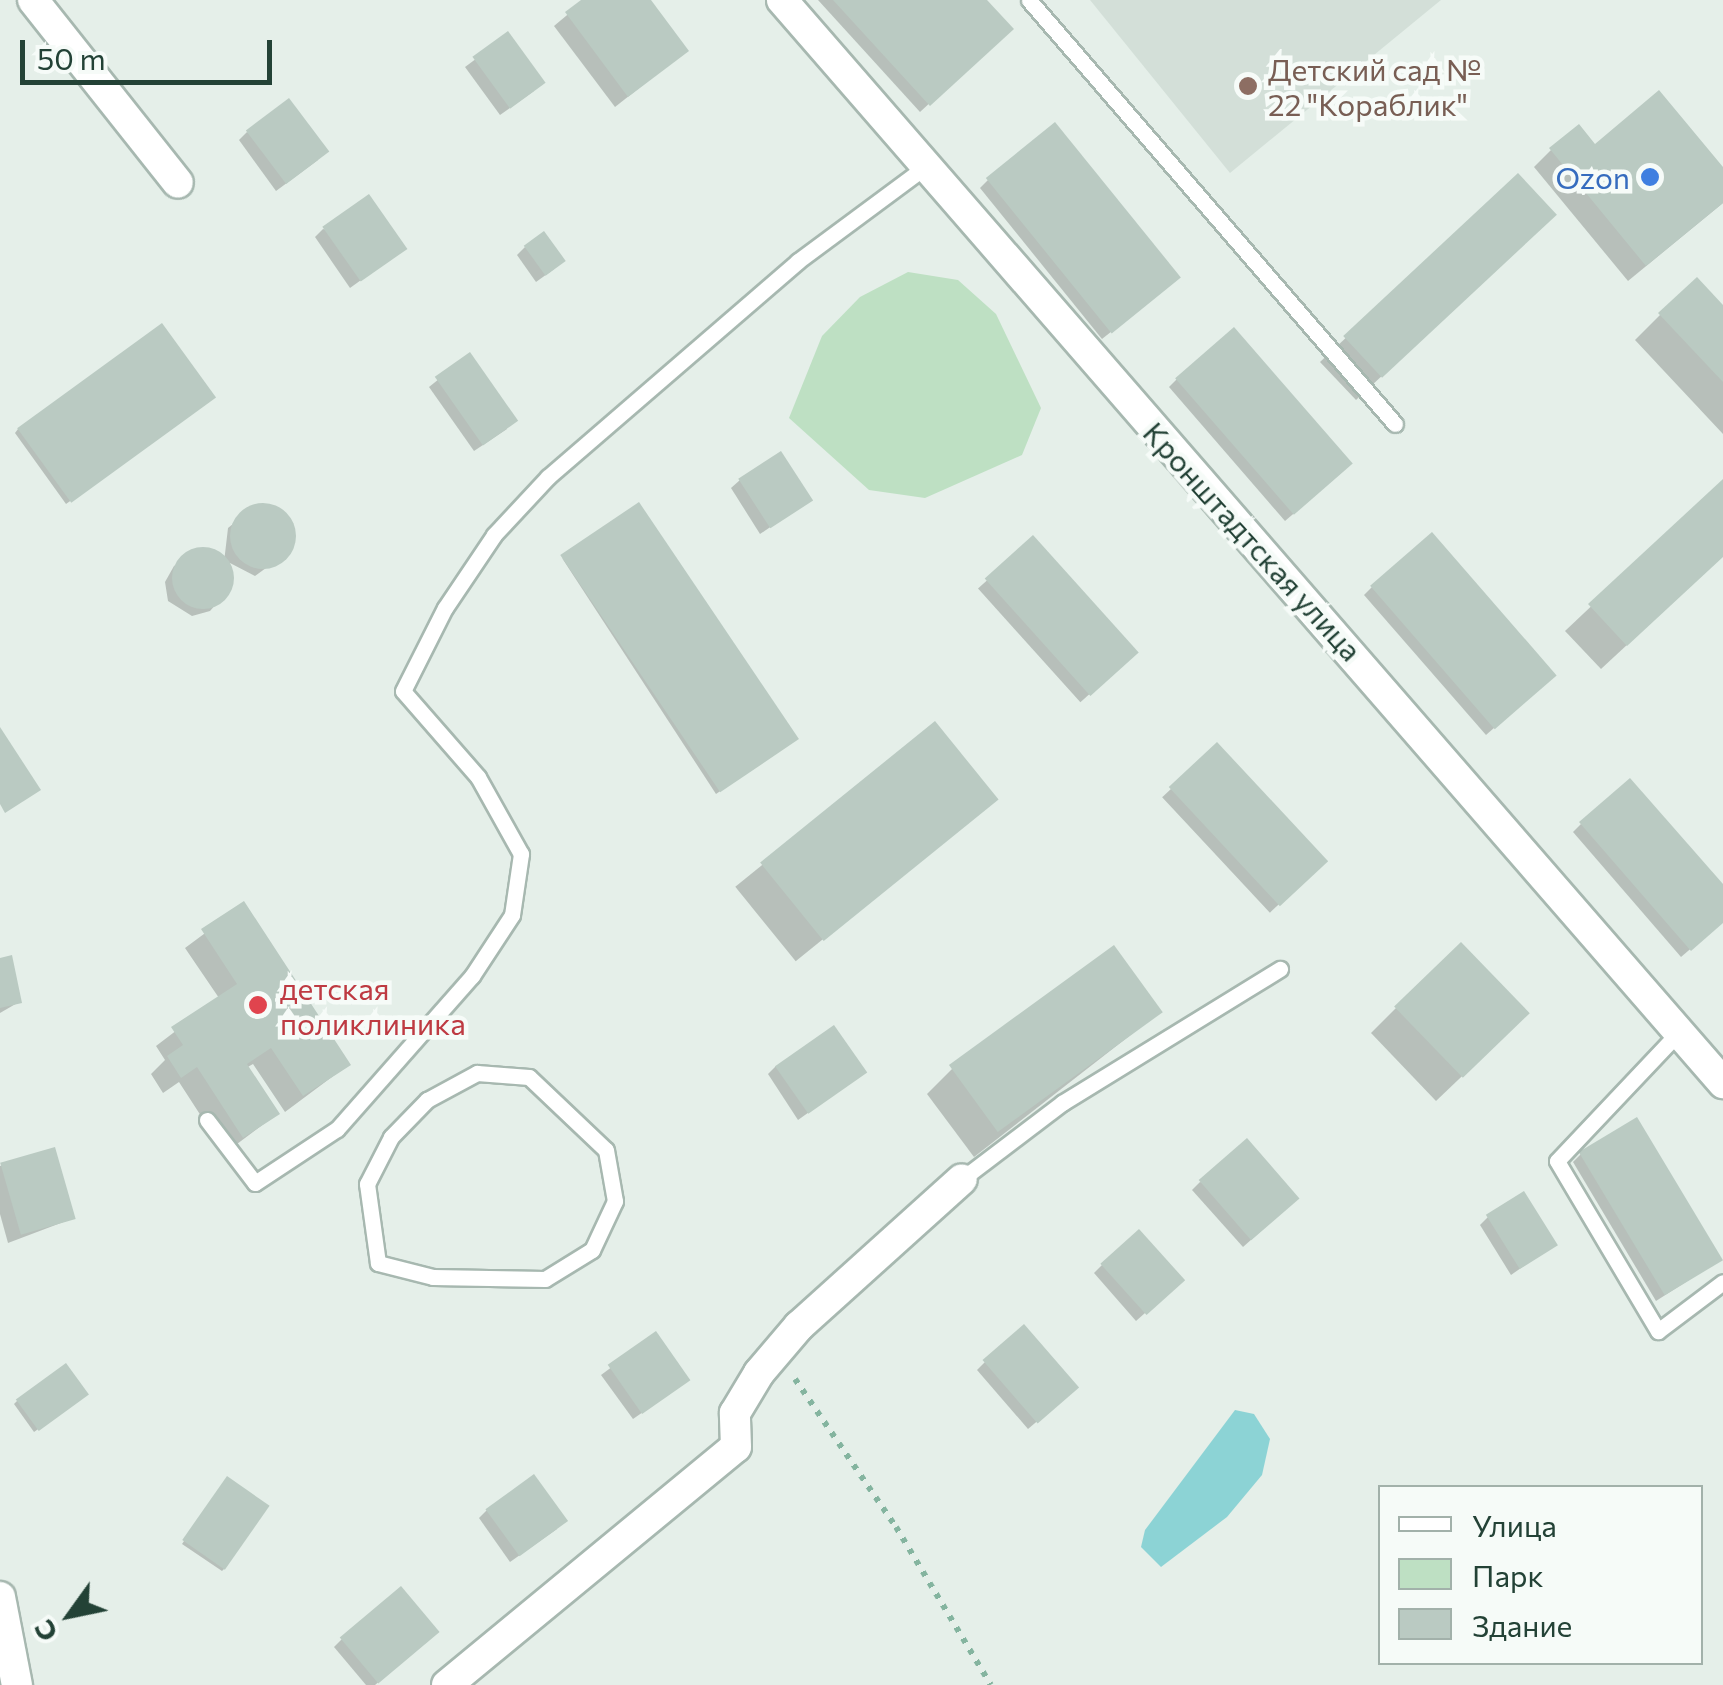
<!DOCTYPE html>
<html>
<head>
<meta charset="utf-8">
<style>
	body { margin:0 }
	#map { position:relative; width:1723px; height:1685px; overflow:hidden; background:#e5efe9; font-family:Commissioner,sans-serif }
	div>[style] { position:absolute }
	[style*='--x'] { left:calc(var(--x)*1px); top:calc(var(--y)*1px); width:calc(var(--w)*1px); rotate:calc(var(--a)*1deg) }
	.built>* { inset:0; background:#d3dfd8 }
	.green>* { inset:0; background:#bee0c3 }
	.water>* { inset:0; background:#8cd3d5 }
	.shadow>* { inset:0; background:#0003; transform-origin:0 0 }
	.building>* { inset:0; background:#bacac2; transform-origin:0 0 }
	.round { border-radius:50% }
	.path>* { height:6px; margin-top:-3px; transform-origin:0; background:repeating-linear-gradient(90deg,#84b49f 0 5px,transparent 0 13px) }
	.roads { filter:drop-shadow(2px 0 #a7b8b0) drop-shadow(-2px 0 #a7b8b0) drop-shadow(0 2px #a7b8b0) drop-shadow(0 -2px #a7b8b0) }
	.lane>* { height:15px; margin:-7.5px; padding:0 7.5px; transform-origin:7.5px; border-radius:7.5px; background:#fff }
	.street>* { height:30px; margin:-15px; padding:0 15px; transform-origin:15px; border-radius:15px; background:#fff }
	.dots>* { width:28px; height:28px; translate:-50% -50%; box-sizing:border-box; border:5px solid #f6fbf8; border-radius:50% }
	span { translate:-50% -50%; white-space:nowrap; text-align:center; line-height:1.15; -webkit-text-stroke:9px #f6fbf8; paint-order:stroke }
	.education-label { font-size:30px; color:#785e54 }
	.left { translate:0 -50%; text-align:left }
	.shop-label { font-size:30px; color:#366cbe }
	.right { translate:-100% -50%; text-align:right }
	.street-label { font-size:30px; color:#234236 }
	.health-label { font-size:30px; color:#be3a42 }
	.legend { position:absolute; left:1378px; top:1485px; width:325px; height:180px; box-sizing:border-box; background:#f6fbf8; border:2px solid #a2b1aa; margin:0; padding:12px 18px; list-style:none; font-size:30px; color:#234236 }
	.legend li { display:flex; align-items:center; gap:20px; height:50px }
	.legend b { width:50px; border:2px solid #a2b1aa }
	.north { position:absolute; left:20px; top:1565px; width:100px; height:100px; -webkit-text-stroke:8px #f6fbf8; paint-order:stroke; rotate:237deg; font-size:28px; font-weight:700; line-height:40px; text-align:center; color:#234236 }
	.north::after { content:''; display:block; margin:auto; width:35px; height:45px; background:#234236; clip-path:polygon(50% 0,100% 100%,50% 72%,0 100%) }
	.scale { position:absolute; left:20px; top:40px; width:252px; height:45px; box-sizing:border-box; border:5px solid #234236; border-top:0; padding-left:12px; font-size:30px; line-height:35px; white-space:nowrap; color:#234236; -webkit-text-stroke:8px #f6fbf8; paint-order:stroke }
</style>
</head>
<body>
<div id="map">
	<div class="built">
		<div style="clip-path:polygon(1090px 0,1441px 0,1230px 173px)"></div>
	</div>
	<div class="green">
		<div style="clip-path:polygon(908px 272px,958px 280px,996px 314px,1041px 408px,1022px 455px,925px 498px,869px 490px,789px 418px,822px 336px,860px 297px)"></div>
	</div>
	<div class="water">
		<div style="clip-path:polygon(1235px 1410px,1254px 1414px,1270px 1439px,1262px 1475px,1227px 1517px,1161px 1567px,1141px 1547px,1145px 1530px)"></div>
	</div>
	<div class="shadow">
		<div style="clip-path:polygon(585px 0,648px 0,686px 51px,615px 107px,554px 26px)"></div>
		<div style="clip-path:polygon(818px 0,984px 0,1010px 29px,920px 112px)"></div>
		<div style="clip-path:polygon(508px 35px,534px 91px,500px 115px,465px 67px)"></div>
		<div style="clip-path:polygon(247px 132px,318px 160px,276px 191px,239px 140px)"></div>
		<div style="clip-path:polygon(1595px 147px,1723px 171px,1723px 203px,1628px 281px,1534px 167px,1551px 150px)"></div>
		<div style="clip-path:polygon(1518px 177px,1528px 240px,1356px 400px,1320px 362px)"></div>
		<div style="clip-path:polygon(988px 180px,1170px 285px,1102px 339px,980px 188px)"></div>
		<div style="clip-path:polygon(323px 229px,404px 249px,350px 288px,315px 237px)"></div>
		<div style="clip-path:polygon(525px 247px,554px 269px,536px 282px,517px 255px)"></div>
		<div style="clip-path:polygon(1723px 308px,1723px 434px,1635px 340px,1660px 315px)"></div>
		<div style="clip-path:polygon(469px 355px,507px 429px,474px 451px,429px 387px)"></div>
		<div style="clip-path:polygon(1177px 379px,1342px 472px,1285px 521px,1169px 387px)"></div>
		<div style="clip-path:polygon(210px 401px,66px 504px,15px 433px,18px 429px)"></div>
		<div style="clip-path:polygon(740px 480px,810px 500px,760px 534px,731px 488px)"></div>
		<div style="clip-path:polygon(1723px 482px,1723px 556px,1601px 669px,1565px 631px)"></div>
		<div style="clip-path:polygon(254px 507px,284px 514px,293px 533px,288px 552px,255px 576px,230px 563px,231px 587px,210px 611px,192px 616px,168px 601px,165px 582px,174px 566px,210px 550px,224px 562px,228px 528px)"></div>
		<div style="left:1033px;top:539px;width:153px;height:74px;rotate:48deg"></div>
		<div style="clip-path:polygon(562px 558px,793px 742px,716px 794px)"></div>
		<div style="clip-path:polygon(1372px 587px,1546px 682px,1486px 735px,1364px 595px)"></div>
		<div style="left:935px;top:725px;width:96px;height:257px;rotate:51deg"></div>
		<div style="left:1217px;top:746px;width:158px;height:75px;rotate:47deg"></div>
		<div style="clip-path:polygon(1581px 824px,1723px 888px,1723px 921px,1681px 957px,1573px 832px)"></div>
		<div style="clip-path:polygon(243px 905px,348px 1065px,285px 1112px,253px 1064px,246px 1068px,277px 1114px,225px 1153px,179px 1082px,163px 1093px,151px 1074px,165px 1060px,156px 1046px,219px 998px,185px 948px)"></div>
		<div style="clip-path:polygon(0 960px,19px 1002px,0 1013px)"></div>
		<div style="clip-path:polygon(1396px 1008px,1502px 1038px,1436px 1101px,1371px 1033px)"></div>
		<div style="clip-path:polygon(1160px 1012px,974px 1157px,927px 1094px,952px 1069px)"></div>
		<div style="clip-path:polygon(776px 1066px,864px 1073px,798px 1120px,768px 1074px)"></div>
		<div style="clip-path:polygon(53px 1150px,74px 1218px,8px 1243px,0 1214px,0 1166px)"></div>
		<div style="clip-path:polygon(1581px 1154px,1720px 1260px,1656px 1301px,1573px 1162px)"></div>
		<div style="clip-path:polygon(1200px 1182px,1289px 1206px,1243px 1247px,1192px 1190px)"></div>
		<div style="clip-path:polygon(1488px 1217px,1555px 1244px,1511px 1275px,1480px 1225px)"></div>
		<div style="clip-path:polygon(1102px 1265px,1173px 1288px,1136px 1321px,1094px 1273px)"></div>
		<div style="clip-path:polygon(655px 1335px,679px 1387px,633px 1419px,601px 1375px)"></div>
		<div style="clip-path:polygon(985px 1362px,1068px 1395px,1028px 1429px,977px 1370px)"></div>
		<div style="clip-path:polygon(82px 1398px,34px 1432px,14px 1404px,17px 1401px)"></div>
		<div style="clip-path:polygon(224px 1483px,225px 1568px,222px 1571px,182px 1544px)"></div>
		<div style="clip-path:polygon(487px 1510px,557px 1529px,510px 1562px,479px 1518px)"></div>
		<div style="clip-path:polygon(342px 1639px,429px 1640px,375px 1685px,366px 1685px,334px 1647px)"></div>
	</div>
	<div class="building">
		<div style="clip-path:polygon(581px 0,651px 0,689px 51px,628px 97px,565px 12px)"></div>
		<div style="clip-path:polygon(833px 0,987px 0,1014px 29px,930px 106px)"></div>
		<div style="left:508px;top:31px;width:64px;height:44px;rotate:54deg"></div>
		<div style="clip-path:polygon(1659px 90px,1723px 167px,1723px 203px,1646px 266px,1549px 148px,1579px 124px,1595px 144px)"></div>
		<div style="left:289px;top:98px;width:67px;height:54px;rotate:53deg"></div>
		<div style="left:1055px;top:122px;width:200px;height:89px;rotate:51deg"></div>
		<div style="left:1518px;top:173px;width:57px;height:239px;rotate:47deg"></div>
		<div style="left:369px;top:194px;width:67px;height:57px;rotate:55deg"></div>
		<div style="left:544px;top:231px;width:37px;height:25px;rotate:54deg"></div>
		<div style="clip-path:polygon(1697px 277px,1723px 305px,1723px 382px,1658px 313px)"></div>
		<div style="left:162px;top:323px;width:92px;height:179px;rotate:54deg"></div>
		<div style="left:1234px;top:327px;width:181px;height:78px;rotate:49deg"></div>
		<div style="left:470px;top:352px;width:84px;height:43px;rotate:55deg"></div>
		<div style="left:781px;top:451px;width:59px;height:51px;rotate:57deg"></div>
		<div style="clip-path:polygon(1723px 479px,1723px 557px,1627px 646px,1588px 604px)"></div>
		<div style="left:639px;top:502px;width:286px;height:95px;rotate:56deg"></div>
		<div class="round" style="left:230px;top:503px;width:66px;height:66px"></div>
		<div style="left:1432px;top:532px;width:190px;height:82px;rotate:49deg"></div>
		<div style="left:1033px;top:535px;width:158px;height:65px;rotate:48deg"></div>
		<div class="round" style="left:172px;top:547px;width:62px;height:62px"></div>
		<div style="left:935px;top:721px;width:101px;height:225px;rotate:51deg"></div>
		<div style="clip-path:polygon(0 727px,41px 790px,5px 813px,0 804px)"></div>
		<div style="left:1217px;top:742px;width:163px;height:66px;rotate:47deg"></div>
		<div style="clip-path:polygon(1630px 778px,1723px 884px,1723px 923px,1691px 951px,1579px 822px)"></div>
		<div style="clip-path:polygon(244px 901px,351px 1065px,303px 1096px,271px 1048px,247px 1064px,280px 1114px,243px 1138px,197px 1067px,181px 1078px,167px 1056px,183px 1045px,171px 1027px,237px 984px,201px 929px)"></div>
		<div style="left:1461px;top:942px;width:99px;height:93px;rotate:46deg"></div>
		<div style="left:1114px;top:945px;width:83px;height:204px;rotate:54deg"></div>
		<div style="clip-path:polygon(12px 955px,22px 1003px,0 1008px,0 958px)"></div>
		<div style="left:834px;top:1025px;width:58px;height:72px;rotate:55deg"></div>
		<div style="left:1637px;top:1117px;width:167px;height:68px;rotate:59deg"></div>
		<div style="left:1247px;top:1138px;width:80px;height:64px;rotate:49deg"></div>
		<div style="left:55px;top:1147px;width:75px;height:57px;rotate:74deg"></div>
		<div style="left:1524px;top:1191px;width:64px;height:45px;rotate:58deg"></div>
		<div style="left:1139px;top:1229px;width:69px;height:52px;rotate:48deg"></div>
		<div style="left:1024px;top:1324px;width:84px;height:55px;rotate:49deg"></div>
		<div style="left:656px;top:1331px;width:60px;height:59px;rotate:55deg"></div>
		<div style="left:66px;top:1363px;width:39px;height:62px;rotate:54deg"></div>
		<div style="left:534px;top:1474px;width:58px;height:60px;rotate:54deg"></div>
		<div style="left:227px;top:1476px;width:52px;height:78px;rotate:35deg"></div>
		<div style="left:401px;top:1586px;width:60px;height:80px;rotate:50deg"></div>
	</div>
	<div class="path">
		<div style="--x:795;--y:1379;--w:179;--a:55.7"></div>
		<div style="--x:896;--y:1527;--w:184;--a:59"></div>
	</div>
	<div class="roads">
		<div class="lane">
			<div style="--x:1029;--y:0;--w:560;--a:49.2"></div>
			<div style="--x:1678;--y:1033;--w:176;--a:133.4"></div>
			<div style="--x:1557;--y:1161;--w:198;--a:59.3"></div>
			<div style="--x:1658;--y:1331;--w:81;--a:-37"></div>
			<div style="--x:477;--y:1073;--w:52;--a:4.4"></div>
			<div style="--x:529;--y:1077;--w:106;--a:43.5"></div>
			<div style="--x:606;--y:1150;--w:52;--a:80"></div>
			<div style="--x:615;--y:1201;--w:54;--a:115.1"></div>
			<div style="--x:592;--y:1250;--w:55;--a:148.3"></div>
			<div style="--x:545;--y:1279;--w:112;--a:-179"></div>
			<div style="--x:433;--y:1277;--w:57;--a:-165.7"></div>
			<div style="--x:378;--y:1263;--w:80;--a:-97.9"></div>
			<div style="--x:367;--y:1184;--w:53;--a:-62.9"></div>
			<div style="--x:391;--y:1137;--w:52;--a:-45.8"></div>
			<div style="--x:427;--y:1100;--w:57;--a:-28.4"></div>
			<div style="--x:207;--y:1120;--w:79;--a:52.7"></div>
			<div style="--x:255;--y:1183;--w:98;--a:-33.4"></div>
			<div style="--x:337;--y:1129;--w:204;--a:-48.6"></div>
			<div style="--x:472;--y:976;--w:73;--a:-56.7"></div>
			<div style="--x:512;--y:915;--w:62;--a:-81.6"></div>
			<div style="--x:521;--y:854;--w:88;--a:-119.2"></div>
			<div style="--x:478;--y:777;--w:114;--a:-131.1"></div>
			<div style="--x:403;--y:691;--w:93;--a:-63.2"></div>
			<div style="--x:445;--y:608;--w:88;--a:-56.1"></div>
			<div style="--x:494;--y:535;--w:79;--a:-47"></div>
			<div style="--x:548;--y:477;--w:330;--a:-40.8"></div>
			<div style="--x:798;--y:261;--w:163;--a:-36.5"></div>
			<div style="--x:962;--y:1179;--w:126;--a:-37.2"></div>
			<div style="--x:1062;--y:1103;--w:256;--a:-31.6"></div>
		</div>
		<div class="street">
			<div style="--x:33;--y:0;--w:233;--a:51.6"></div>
			<div style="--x:782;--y:0;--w:1435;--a:49.01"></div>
			<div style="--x:0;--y:1597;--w:90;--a:79.1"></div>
			<div style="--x:447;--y:1685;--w:374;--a:-39.5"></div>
			<div style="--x:736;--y:1447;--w:34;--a:-92"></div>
			<div style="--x:735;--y:1413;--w:47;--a:-59"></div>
			<div style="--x:759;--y:1373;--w:62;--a:-49.6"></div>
			<div style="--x:799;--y:1326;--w:219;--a:-42"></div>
		</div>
	</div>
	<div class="dots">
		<div style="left:1248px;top:86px;background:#8d6e63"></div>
		<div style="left:1650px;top:177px;background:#3f7fe0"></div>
		<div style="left:258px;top:1005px;background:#e0444e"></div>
	</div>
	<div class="education-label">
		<span class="left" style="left:1268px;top:86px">Детский сад №<br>22 "Кораблик"</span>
	</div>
	<div class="shop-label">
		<span class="right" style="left:1630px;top:177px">Ozon</span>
	</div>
	<div class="street-label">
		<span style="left:1253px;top:541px;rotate:48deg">Кронштадтская улица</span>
	</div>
	<div class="health-label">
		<span class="left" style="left:280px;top:1005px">детская<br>поликлиника</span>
	</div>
	<ul class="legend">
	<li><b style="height:12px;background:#fff"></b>Улица</li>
	<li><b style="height:28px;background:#bee0c3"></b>Парк</li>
	<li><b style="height:28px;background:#bacac2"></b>Здание</li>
	</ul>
	<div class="north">С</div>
	<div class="scale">50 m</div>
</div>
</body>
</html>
